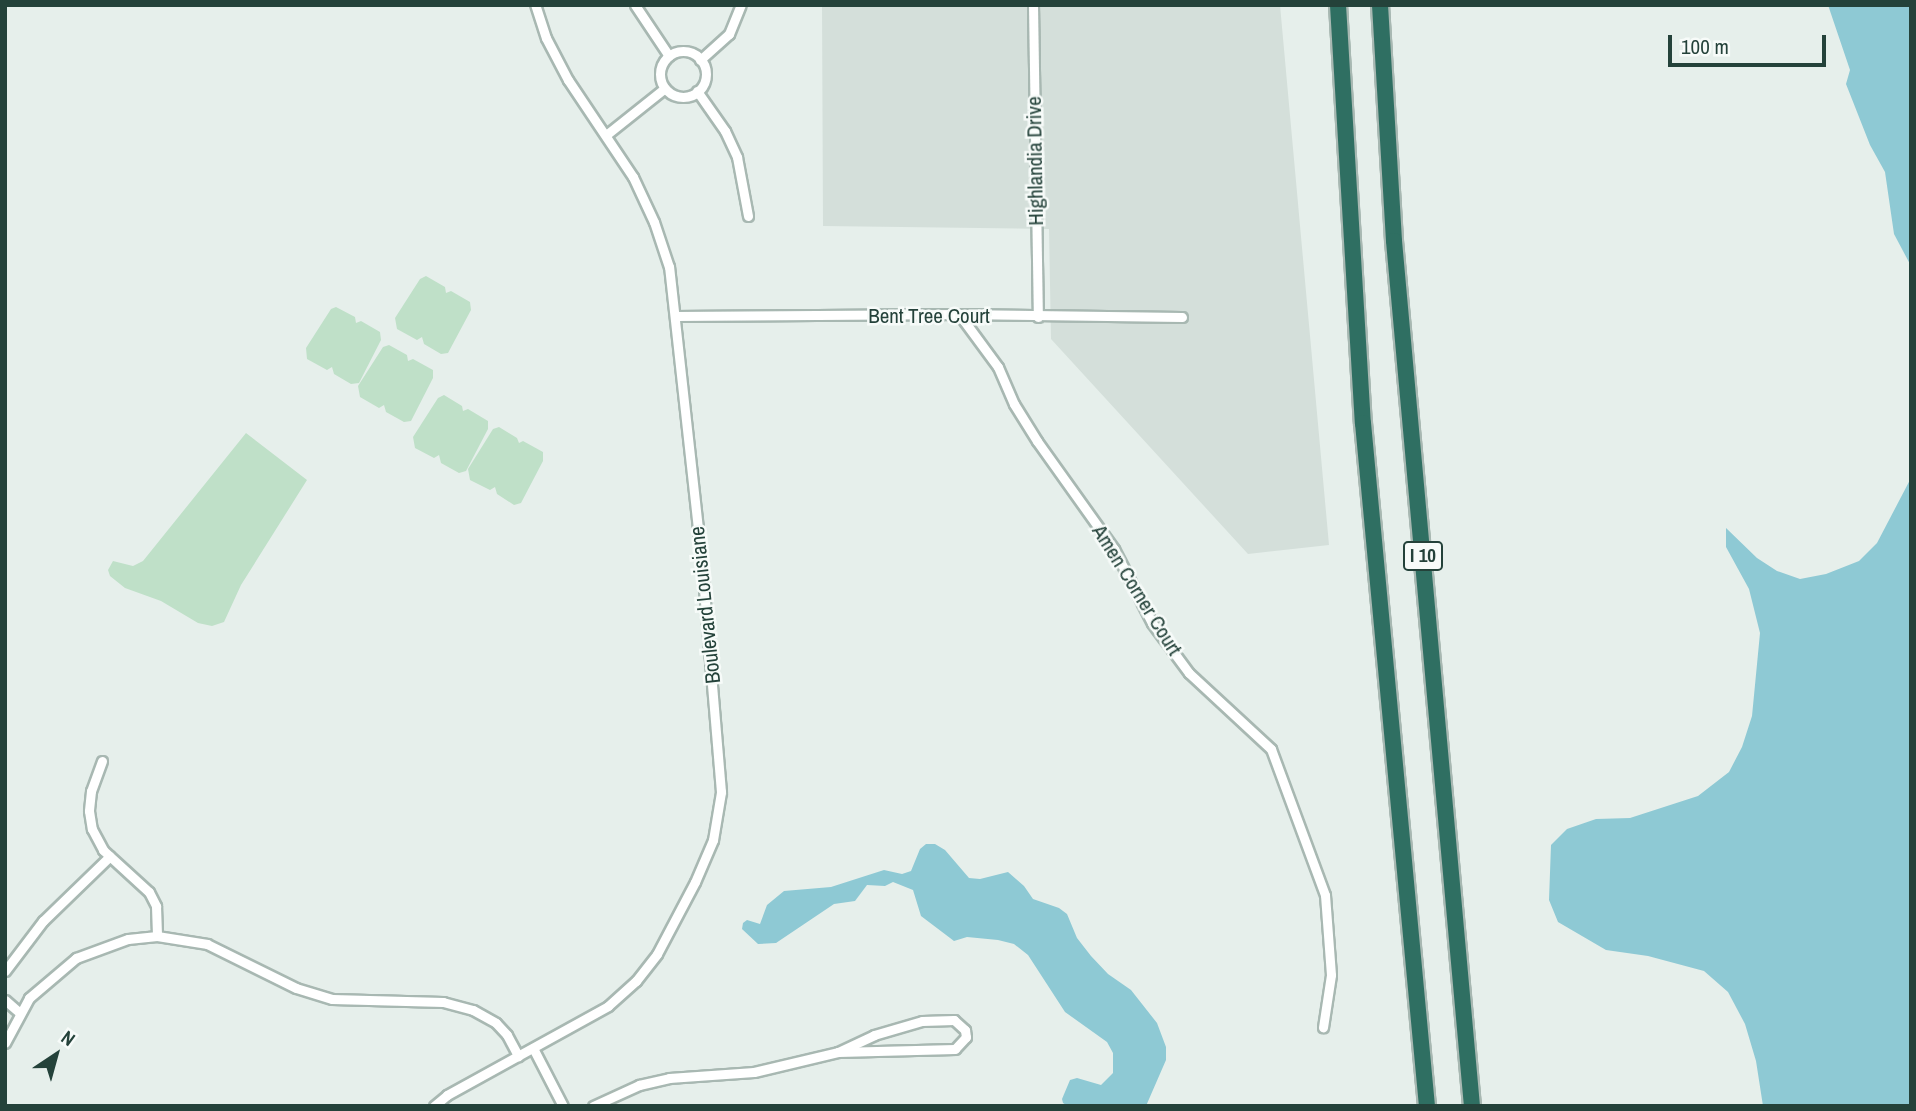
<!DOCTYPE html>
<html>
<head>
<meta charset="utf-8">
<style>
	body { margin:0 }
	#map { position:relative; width:1916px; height:1111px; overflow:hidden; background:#e6efeb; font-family:"Archivo Narrow",sans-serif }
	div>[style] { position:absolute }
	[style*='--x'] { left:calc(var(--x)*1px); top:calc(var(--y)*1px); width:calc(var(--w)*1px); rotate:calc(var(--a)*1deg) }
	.built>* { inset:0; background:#d4dfda }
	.green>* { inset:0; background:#bfe0c8 }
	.water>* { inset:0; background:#8ec9d4 }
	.roads { filter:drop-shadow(2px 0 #a8b8b2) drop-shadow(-2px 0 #a8b8b2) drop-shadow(0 2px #a8b8b2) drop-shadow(0 -2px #a8b8b2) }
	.minor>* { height:9px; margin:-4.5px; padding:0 4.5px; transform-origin:4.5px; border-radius:4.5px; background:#fff }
	.minor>.ring { margin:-4.5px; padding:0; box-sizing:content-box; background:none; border:9px solid #fff; border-radius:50% }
	.motorway>* { height:16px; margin:-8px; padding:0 8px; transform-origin:8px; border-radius:8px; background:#2f6f62 }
	span { translate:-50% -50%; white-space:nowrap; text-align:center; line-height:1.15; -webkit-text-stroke:5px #f7fbf9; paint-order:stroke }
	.shield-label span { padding:2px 5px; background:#f7fbf9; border:2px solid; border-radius:5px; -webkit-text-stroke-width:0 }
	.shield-label { font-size:19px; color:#24423a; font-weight:700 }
	.street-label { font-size:21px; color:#24423a }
	.frame { position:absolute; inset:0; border:7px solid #24423a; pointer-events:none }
	.north { position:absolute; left:21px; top:1020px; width:70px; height:70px; -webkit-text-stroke:5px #f7fbf9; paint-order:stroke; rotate:36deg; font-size:19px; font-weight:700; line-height:28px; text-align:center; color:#24423a }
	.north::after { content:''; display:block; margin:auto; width:24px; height:32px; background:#24423a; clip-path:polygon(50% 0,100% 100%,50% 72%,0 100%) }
	.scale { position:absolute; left:1668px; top:35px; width:158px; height:32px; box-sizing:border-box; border:4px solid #24423a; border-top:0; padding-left:9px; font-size:21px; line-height:24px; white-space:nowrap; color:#24423a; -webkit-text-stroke:5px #f7fbf9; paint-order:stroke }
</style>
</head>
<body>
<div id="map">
	<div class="built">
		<div style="clip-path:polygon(822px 5px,1280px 5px,1329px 545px,1248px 554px,1051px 339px,1049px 229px,823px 226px)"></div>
	</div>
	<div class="green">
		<div style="clip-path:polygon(426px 276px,445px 287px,446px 293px,451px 291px,470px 302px,471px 310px,448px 353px,441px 354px,424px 344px,422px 337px,417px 340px,397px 329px,395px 318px,420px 279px)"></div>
		<div style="clip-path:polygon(336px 307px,355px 317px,356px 323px,361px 321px,380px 332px,381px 340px,359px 383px,351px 384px,334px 374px,332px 367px,327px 370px,307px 359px,306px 348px,331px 309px)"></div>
		<div style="clip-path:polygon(389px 345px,407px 355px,408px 361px,413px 359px,433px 370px,433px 378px,411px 421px,404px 422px,386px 412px,384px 405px,379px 408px,360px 397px,358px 386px,383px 347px)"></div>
		<div style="clip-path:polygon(444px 395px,462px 406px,463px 411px,468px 409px,488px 421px,488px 429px,466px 471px,459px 473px,441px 463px,439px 455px,434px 458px,415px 448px,413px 437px,438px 398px)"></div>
		<div style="clip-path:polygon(499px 427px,517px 438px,519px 443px,523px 441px,543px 452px,543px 461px,521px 503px,514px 505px,497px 494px,495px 487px,490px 490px,470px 480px,468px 469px,493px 429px)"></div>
		<div style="clip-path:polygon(246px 433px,307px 480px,241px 585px,224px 622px,212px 626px,198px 623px,161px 601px,125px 588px,110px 576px,108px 570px,113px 561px,133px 566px,143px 561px)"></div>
	</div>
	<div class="water">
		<div style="clip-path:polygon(1828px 5px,1911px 5px,1911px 266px,1894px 234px,1885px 172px,1870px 145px,1846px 84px,1850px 70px)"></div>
		<div style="clip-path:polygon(1911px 478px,1911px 1106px,1763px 1106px,1756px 1061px,1745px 1024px,1728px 992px,1704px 971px,1648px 956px,1606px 950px,1558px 922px,1549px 900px,1551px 845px,1567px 829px,1596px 819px,1630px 818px,1698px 796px,1729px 772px,1742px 747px,1752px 716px,1760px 633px,1749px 589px,1726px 547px,1726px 528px,1757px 558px,1777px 571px,1800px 579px,1826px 574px,1859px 561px,1877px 543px)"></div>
		<div style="clip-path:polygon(926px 844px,935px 844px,945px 850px,969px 878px,980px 879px,1008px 872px,1024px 886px,1033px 899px,1059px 908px,1067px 914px,1077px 938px,1091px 956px,1108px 974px,1131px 990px,1157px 1023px,1166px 1047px,1166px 1060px,1146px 1106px,1068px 1106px,1063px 1103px,1062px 1099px,1070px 1080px,1077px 1078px,1101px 1085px,1113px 1073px,1113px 1053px,1107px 1042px,1065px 1012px,1028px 955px,1014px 944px,998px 940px,967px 937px,954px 941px,921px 916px,913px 890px,893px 882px,885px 886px,867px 885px,855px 901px,834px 904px,776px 943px,758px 944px,742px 929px,743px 923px,747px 920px,760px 924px,767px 905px,784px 891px,831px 887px,884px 870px,902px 874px,911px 871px,920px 849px)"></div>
	</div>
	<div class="roads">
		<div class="minor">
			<div style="--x:635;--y:5;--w:61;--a:56.3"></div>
			<div style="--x:1033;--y:5;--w:312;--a:89.1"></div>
			<div class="ring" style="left:660px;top:51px;width:37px;height:37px"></div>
			<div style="--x:700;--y:60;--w:39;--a:-42"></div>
			<div style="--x:729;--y:34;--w:31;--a:-68"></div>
			<div style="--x:697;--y:91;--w:49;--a:55"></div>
			<div style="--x:725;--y:131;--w:29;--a:65"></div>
			<div style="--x:737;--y:157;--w:60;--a:79.4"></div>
			<div style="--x:606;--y:135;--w:75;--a:-38.5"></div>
			<div style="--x:959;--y:314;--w:66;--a:53.7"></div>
			<div style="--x:998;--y:367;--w:40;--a:66.6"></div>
			<div style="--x:1014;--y:404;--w:44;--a:58.1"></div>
			<div style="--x:1037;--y:441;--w:133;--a:54.5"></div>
			<div style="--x:1114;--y:549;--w:83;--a:62.8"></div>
			<div style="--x:1152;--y:623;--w:62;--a:53.5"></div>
			<div style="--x:1189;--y:673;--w:112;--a:42.8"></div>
			<div style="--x:1271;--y:749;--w:156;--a:69.7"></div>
			<div style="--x:1325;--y:895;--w:80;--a:85.7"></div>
			<div style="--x:1331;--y:975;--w:53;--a:98.7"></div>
			<div style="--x:675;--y:316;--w:284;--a:-0.4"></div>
			<div style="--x:959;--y:314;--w:223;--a:0.8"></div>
			<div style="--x:102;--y:761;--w:32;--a:110"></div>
			<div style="--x:91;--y:791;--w:20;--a:96"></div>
			<div style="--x:89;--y:811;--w:18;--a:81"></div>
			<div style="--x:92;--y:829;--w:24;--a:62"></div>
			<div style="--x:103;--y:850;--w:62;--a:42.4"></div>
			<div style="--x:149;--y:892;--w:16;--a:63"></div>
			<div style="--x:156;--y:906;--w:30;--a:88"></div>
			<div style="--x:5;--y:971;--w:63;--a:-52.8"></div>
			<div style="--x:43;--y:921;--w:93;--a:-44.1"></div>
			<div style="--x:5;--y:1000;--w:20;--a:41"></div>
			<div style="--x:5;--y:1043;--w:51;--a:-61.9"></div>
			<div style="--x:29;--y:998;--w:62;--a:-40.4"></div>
			<div style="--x:76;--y:958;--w:55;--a:-20.1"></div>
			<div style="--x:128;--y:939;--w:29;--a:-6"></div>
			<div style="--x:157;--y:936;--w:51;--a:9.1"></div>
			<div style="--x:207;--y:944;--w:99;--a:26.3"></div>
			<div style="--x:296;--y:988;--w:38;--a:17"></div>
			<div style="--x:332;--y:999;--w:111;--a:1.5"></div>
			<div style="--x:443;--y:1002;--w:31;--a:15"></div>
			<div style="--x:473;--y:1010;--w:26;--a:29"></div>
			<div style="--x:496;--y:1023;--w:16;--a:47"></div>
			<div style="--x:507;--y:1035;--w:24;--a:62"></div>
			<div style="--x:533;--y:1048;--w:65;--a:62.7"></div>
			<div style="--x:434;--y:1106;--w:17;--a:-40"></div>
			<div style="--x:447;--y:1095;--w:184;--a:-28.9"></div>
			<div style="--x:608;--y:1006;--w:38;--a:-42"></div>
			<div style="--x:636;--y:981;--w:34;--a:-52"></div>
			<div style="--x:657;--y:954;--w:81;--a:-62.2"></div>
			<div style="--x:695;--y:882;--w:46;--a:-66.8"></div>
			<div style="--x:713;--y:840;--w:49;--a:-80.5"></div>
			<div style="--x:721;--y:792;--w:228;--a:-94.8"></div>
			<div style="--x:702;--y:565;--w:300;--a:-96.3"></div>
			<div style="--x:669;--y:267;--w:47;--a:-108.4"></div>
			<div style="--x:654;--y:222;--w:50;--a:-115"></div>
			<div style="--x:633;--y:177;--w:117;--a:-123.8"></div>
			<div style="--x:568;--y:80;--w:47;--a:-117.6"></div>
			<div style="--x:546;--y:38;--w:35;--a:-108"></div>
			<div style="--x:593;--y:1106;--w:51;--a:-24.5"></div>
			<div style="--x:639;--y:1085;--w:31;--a:-13"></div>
			<div style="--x:669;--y:1078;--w:85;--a:-4"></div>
			<div style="--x:754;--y:1072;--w:86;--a:-13.4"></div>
			<div style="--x:838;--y:1052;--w:40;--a:-25"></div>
			<div style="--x:874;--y:1035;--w:50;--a:-16.3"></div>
			<div style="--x:922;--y:1021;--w:32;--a:-2"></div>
			<div style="--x:954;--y:1020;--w:15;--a:42"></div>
			<div style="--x:965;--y:1030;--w:7;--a:82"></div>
			<div style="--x:966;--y:1037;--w:16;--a:133"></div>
			<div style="--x:955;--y:1049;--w:117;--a:178.5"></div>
		</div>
		<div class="motorway">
			<div style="--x:1338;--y:5;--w:419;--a:86.6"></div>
			<div style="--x:1363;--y:423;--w:686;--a:84.65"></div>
			<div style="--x:1380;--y:5;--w:236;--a:86.6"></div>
			<div style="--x:1394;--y:241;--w:869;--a:84.85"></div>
		</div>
	</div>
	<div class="shield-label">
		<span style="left:1423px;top:556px">I 10</span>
	</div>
	<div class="street-label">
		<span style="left:1035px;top:161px;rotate:-91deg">Highlandia Drive</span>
		<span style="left:929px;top:316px">Bent Tree Court</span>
		<span style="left:1137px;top:590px;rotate:58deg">Amen Corner Court</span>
		<span style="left:705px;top:605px;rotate:-96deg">Boulevard Louisiane</span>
	</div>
	<div class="frame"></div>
	<div class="north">N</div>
	<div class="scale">100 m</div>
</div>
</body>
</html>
